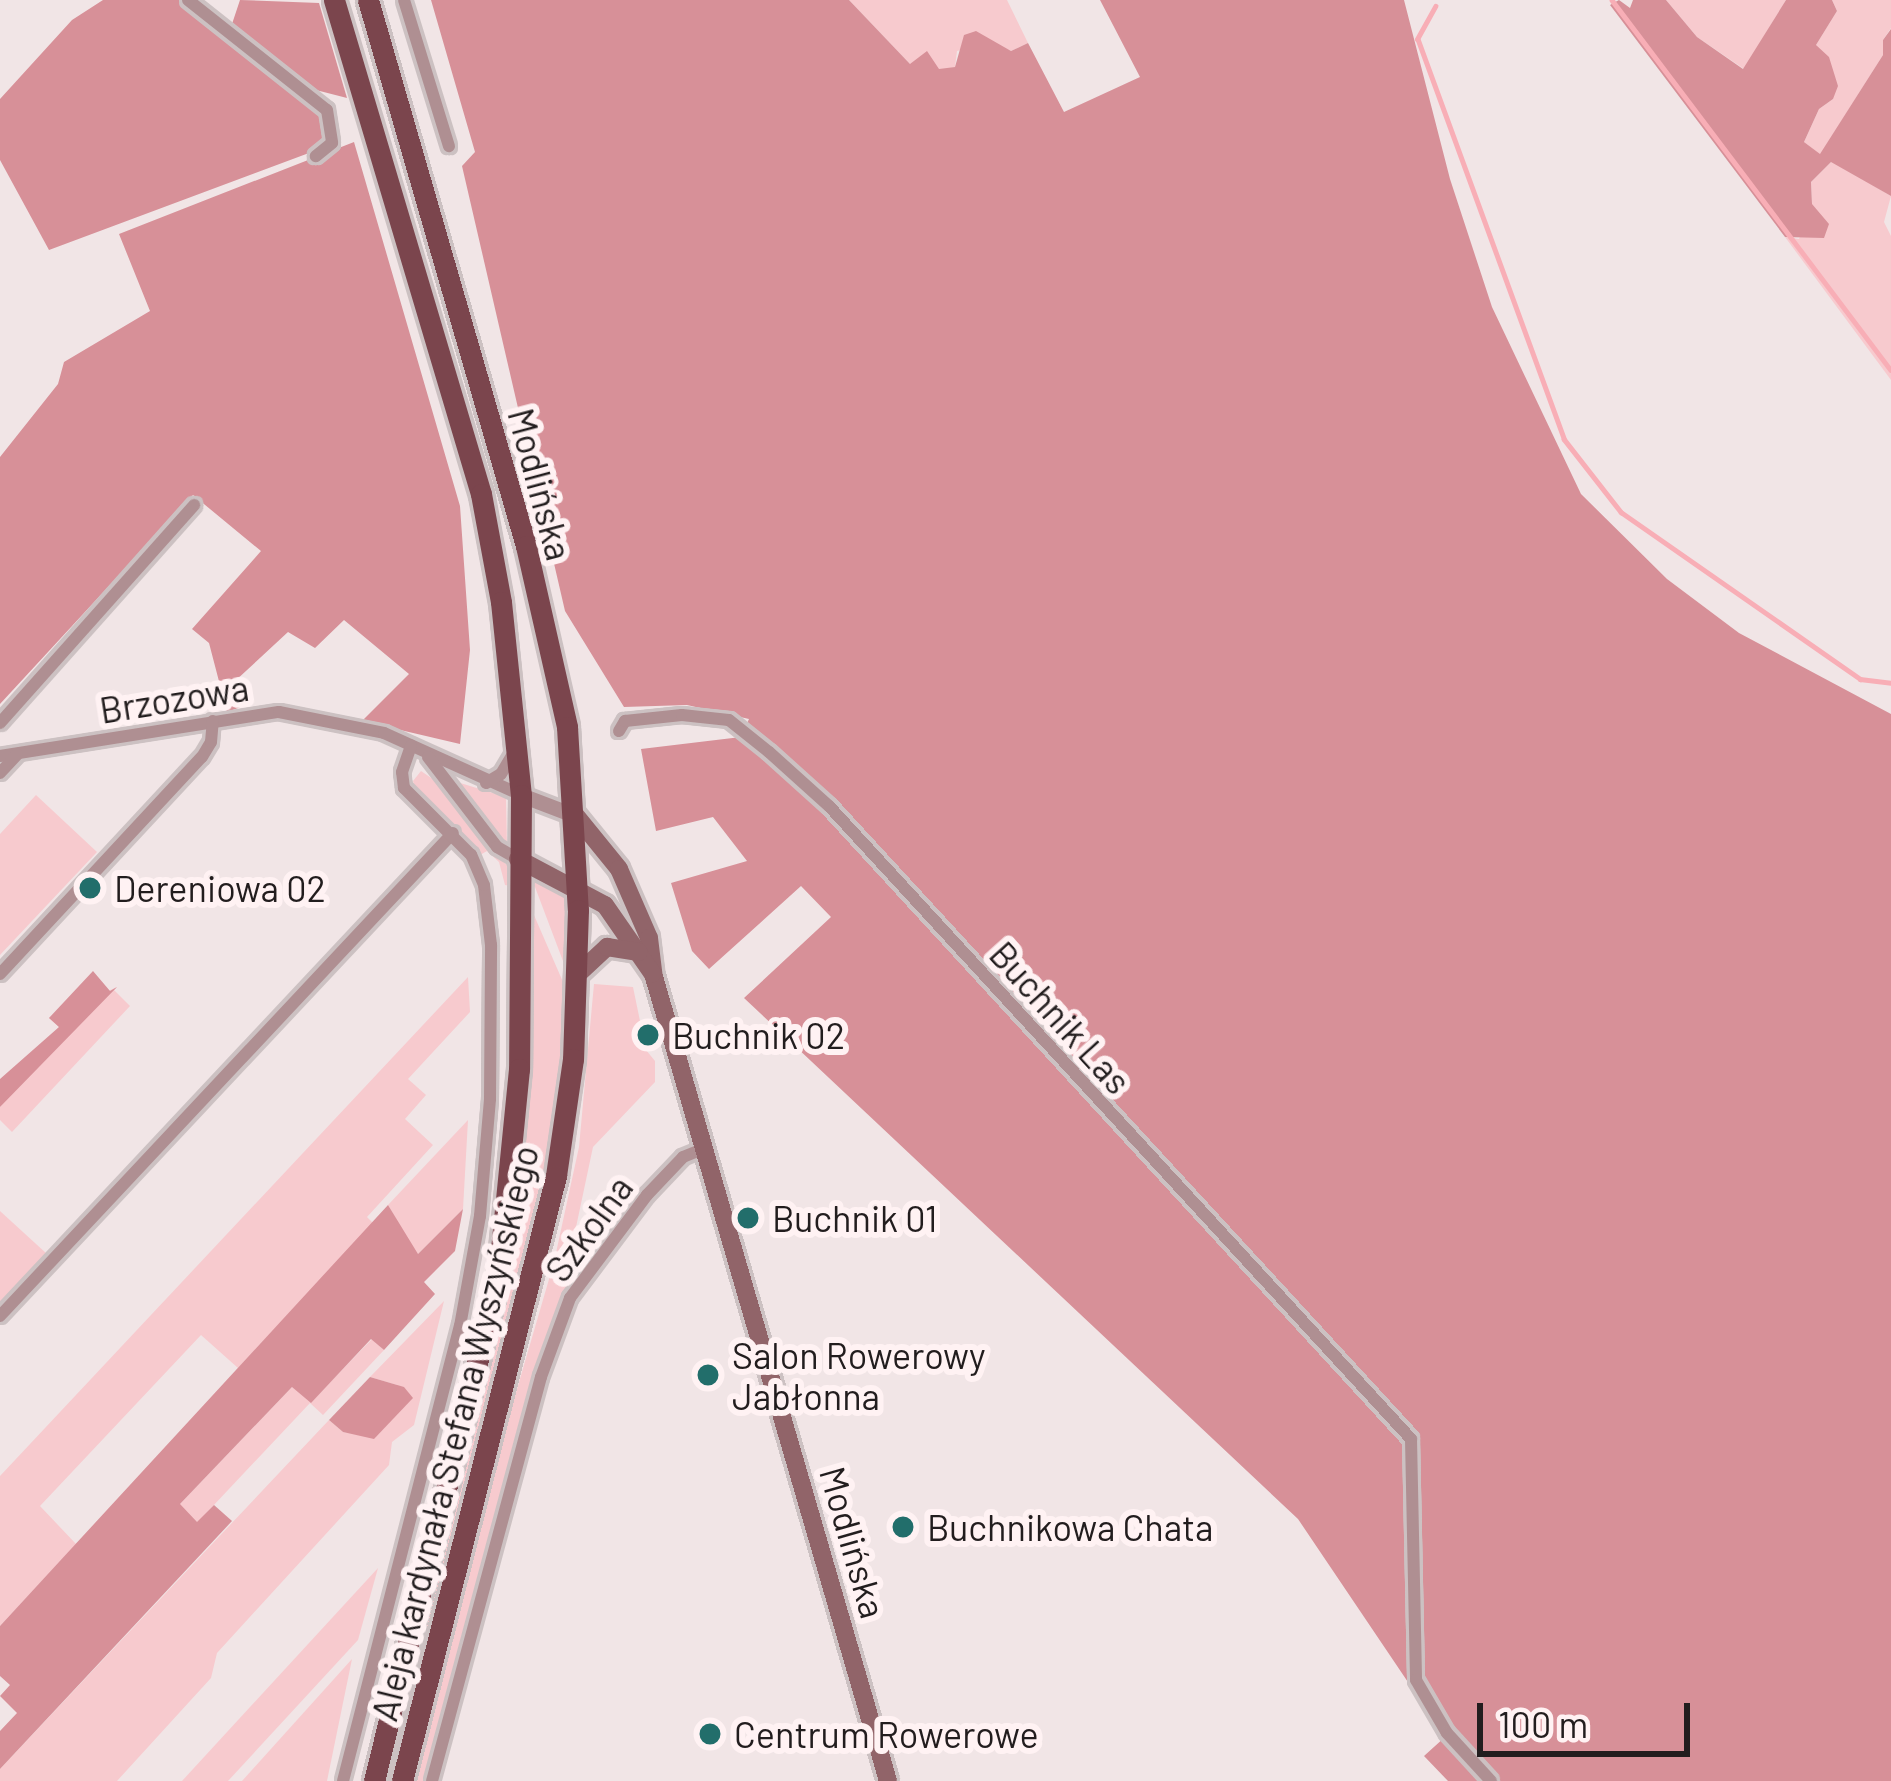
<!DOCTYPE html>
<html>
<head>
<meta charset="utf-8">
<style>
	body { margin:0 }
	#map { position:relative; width:1891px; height:1781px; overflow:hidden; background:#f1e5e6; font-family:Barlow,sans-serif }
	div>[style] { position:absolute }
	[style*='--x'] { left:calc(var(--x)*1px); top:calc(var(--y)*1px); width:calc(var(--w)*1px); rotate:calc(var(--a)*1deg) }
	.green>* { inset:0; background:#f7cace }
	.forest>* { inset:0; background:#d79098 }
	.stream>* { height:4.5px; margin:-2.25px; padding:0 2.25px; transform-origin:2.25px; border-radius:2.25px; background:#f8aeb6 }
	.roads { filter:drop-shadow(3px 0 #ccc1c2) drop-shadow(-3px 0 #ccc1c2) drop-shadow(0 3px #ccc1c2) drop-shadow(0 -3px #ccc1c2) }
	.minor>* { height:12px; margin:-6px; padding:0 6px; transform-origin:6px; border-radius:6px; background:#af8f92 }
	.tertiary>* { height:15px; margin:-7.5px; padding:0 7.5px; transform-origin:7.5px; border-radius:7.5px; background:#af8f92 }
	.secondary>* { height:18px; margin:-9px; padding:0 9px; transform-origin:9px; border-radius:9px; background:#916469 }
	.primary>* { height:21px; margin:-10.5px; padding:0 10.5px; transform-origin:10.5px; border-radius:10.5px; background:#7b454d }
	.dots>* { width:33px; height:33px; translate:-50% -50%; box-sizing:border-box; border:6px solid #fff2f3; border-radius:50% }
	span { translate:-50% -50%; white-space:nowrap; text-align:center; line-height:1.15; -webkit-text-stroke:12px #fff2f3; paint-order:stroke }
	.street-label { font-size:36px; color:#221d1e }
	.poi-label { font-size:36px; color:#221d1e }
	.left { translate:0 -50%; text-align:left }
	.scale { position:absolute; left:1477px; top:1703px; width:213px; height:54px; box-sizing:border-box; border:6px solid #221d1e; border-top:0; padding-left:15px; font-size:36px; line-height:42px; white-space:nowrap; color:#221d1e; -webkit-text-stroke:9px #fff2f3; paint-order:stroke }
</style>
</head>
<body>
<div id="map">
	<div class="green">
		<div style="clip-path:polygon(849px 0,1007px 0,1028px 43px,1011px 51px,991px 42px,957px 51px,955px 67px,944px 70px,910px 64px)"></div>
		<div style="clip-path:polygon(1666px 0,1786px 0,1744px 69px,1697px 37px)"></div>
		<div style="clip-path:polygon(1832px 0,1891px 0,1891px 28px,1883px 40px,1883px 55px,1820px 155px,1804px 142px,1819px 109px,1833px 99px,1816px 45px,1837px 11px)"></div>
		<div style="clip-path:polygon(1832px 161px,1891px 196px,1884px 222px,1891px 236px,1891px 380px,1785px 237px,1799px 239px,1812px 204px,1811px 182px)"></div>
		<div style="clip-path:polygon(421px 771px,449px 790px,485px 844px,508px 866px,510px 886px,505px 885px,499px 862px,487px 851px,480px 855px,417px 794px,413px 781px)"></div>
		<div style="clip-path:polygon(457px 782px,506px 797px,507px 847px,496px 838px)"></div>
		<div style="clip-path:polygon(36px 795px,97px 852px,0 955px,0 834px)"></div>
		<div style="clip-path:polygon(529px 871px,569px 892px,566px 969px,535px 887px,528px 886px)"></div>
		<div style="clip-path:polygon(527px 899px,563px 982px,569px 983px,549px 1164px,392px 1781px,384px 1781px,494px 1342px,511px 1250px,529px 1065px)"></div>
		<div style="clip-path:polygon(468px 977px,470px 1012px,408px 1079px,426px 1095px,405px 1119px,433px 1145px,367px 1217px,373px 1223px,238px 1368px,201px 1335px,40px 1506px,76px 1544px,0 1626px,0 1476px)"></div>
		<div style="clip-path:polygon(594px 984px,633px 987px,646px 1050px,655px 1061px,655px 1082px,593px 1147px,568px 1265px,575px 1271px,546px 1337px,427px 1781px,411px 1781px,451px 1616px,554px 1262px,579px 1147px)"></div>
		<div style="clip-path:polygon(117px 987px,114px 990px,130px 1006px,12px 1132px,0 1120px,0 1107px,59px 1027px,49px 1018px)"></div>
		<div style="clip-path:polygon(468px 1120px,463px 1209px,417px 1255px,388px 1205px)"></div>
		<div style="clip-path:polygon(0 1211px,47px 1254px,0 1304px)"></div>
		<div style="clip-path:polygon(444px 1301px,414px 1425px,392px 1442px,389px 1465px,217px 1653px,211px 1678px,117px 1781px,0 1781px,0 1769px,329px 1420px,343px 1432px,365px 1435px,397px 1385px,370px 1377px)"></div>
		<div style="clip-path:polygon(372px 1339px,384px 1350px,323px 1415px,310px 1403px,197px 1523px,179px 1505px,293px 1386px,311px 1402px)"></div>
		<div style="clip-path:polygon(378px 1568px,358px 1640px,228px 1781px,182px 1781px)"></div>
		<div style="clip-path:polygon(352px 1659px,327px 1781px,242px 1781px)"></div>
	</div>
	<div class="forest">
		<div style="clip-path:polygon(103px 0,180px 0,222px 39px,324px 114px,326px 138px,317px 150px,49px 250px,0 160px,0 99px,72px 20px)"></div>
		<div style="clip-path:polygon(240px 0,319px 3px,347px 98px,312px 89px,285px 73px,230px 30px)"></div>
		<div style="clip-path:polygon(431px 0,849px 0,910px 64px,927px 51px,939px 69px,955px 67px,964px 35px,976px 31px,1011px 51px,1028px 43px,1064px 112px,1140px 77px,1100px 0,1404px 0,1450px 179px,1492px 307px,1581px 494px,1667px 579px,1739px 633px,1891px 714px,1891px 1781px,1448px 1781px,1424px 1756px,1445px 1737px,1298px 1519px,744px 998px,831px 917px,801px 886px,709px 969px,692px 951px,671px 883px,747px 861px,713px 817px,656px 831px,641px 749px,741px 737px,749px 719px,687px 705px,624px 707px,565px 611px,462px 166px,475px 152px)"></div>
		<div style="clip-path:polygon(1619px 0,1630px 8px,1633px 0,1666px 0,1697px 37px,1743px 69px,1786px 0,1832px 0,1837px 11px,1816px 45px,1829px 57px,1838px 86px,1833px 99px,1819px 109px,1804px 142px,1820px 154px,1883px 55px,1883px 40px,1891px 29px,1891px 196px,1831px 162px,1811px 182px,1812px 204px,1829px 224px,1824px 238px,1785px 237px,1610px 5px)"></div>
		<div style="clip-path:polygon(354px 142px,460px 506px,470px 650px,460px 744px,362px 721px,409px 674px,344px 620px,315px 648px,288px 632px,234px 682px,241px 707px,227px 712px,209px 643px,192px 629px,261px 551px,193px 495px,0 704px,0 457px,58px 384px,64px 362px,150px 311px,119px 234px)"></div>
		<div style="clip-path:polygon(93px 971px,110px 991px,117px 987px,0 1107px,0 1079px,59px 1027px,49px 1018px)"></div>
		<div style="clip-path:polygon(388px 1205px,418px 1254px,463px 1209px,455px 1251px,424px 1282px,435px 1294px,384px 1350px,371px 1339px,311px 1403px,292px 1387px,180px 1504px,197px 1522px,214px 1505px,232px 1521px,0 1769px,0 1731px,17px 1713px,0 1696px,10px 1685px,0 1676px,0 1626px)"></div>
		<div style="clip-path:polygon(370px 1377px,404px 1387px,413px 1398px,374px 1439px,343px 1432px,329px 1420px)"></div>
	</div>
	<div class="stream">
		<div style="--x:1612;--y:0;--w:463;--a:53"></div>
		<div style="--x:1436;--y:6;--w:38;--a:119"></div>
		<div style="--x:1418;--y:39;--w:426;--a:69.9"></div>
		<div style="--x:1564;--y:439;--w:93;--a:52"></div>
		<div style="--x:1621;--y:512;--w:292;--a:34.9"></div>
		<div style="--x:1860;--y:679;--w:31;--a:7"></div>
	</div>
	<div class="roads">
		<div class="minor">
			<div style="--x:188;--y:0;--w:177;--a:38.4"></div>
			<div style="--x:327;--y:110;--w:33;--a:81"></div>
			<div style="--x:332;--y:143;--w:21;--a:141"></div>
			<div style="--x:404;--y:0;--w:153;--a:72.9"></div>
			<div style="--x:0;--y:723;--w:292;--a:-48.3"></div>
			<div style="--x:619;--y:731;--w:12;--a:-59"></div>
			<div style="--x:625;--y:721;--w:57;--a:-6"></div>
			<div style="--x:682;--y:715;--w:47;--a:6.1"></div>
			<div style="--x:729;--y:720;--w:51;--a:38.7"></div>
			<div style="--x:769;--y:752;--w:81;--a:42"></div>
			<div style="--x:829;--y:806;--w:860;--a:47.4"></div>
			<div style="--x:1411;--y:1439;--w:241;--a:88.8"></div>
			<div style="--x:1416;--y:1680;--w:61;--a:59.7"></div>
			<div style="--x:1447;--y:1733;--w:65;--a:47.5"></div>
			<div style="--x:0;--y:756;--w:282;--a:-9"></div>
			<div style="--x:279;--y:712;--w:107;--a:11.3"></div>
			<div style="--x:384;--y:733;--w:150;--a:24.3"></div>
			<div style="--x:428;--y:757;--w:113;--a:52.5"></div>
			<div style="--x:497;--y:847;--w:24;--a:30"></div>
			<div style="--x:0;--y:773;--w:25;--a:-47"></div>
			<div style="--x:486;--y:783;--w:17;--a:-31"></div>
			<div style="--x:501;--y:774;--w:26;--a:-59"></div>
			<div style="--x:0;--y:974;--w:296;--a:-47.1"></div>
			<div style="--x:202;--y:757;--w:17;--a:-59"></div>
			<div style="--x:211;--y:742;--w:21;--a:-85"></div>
			<div style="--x:0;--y:1316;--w:662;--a:-46.84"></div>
			<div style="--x:343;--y:1781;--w:470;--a:-75.6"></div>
			<div style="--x:460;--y:1326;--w:112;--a:-79.7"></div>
			<div style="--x:480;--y:1216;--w:117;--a:-85.1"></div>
			<div style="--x:490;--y:1099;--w:154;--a:-89.6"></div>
			<div style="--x:491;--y:945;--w:60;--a:-96.7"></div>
			<div style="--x:484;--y:885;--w:33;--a:-113"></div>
			<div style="--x:471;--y:855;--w:95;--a:-135"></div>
			<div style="--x:404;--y:788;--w:16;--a:-97"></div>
			<div style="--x:402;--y:772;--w:28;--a:-71"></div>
			<div style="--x:432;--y:1781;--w:418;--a:-74.9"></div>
			<div style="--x:541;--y:1377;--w:84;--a:-69.8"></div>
			<div style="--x:570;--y:1298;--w:129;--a:-53.2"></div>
			<div style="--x:647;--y:1195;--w:52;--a:-46.5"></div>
			<div style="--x:683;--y:1157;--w:24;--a:-22"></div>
		</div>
		<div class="tertiary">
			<div style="--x:521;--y:795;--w:59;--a:20.9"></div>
		</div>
		<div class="secondary">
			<div style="--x:576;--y:816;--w:68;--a:50.9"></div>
			<div style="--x:619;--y:869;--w:75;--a:66.5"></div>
			<div style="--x:649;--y:938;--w:39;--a:83"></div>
			<div style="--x:654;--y:977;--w:837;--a:73.77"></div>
			<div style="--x:518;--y:859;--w:98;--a:27.9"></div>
			<div style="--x:605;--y:905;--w:83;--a:55.3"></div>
			<div style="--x:578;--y:974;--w:40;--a:-43"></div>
			<div style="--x:607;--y:947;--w:32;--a:9"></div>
		</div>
		<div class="primary">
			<div style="--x:334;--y:0;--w:515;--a:73.43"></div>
			<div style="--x:481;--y:494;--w:110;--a:79.5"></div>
			<div style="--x:501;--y:602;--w:194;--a:84.1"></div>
			<div style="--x:521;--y:795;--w:274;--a:90.4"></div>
			<div style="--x:519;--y:1069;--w:210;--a:95.7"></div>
			<div style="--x:498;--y:1278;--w:518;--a:103.85"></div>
			<div style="--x:368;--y:0;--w:568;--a:73.86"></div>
			<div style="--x:526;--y:546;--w:186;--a:77.2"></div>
			<div style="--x:567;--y:727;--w:183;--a:86.6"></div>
			<div style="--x:578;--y:910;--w:149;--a:91.9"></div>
			<div style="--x:573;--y:1059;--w:118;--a:98.3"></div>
			<div style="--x:556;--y:1176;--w:624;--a:104.28"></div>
		</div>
	</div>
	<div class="dots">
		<div style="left:90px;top:888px;background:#226e6b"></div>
		<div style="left:648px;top:1035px;background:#226e6b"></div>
		<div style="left:748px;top:1218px;background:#226e6b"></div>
		<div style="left:708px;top:1375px;background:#226e6b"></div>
		<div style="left:903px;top:1527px;background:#226e6b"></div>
		<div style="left:710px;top:1734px;background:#226e6b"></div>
	</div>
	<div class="street-label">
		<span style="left:541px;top:484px;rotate:75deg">Modlińska</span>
		<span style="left:174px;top:698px;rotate:-9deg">Brzozowa</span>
		<span style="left:1061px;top:1017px;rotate:48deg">Buchnik Las</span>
		<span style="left:588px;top:1228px;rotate:-54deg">Szkolna</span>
		<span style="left:454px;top:1433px;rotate:-76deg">Aleja kardynała Stefana Wyszyńskiego</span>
		<span style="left:854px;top:1542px;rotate:74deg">Modlińska</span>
	</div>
	<div class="poi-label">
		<span class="left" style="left:114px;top:888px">Dereniowa 02</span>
		<span class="left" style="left:672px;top:1035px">Buchnik 02</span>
		<span class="left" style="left:772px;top:1218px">Buchnik 01</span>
		<span class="left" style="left:732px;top:1375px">Salon Rowerowy<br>Jabłonna</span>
		<span class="left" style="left:927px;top:1527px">Buchnikowa Chata</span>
		<span class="left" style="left:734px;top:1734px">Centrum Rowerowe</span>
	</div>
	<div class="scale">100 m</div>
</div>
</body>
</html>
